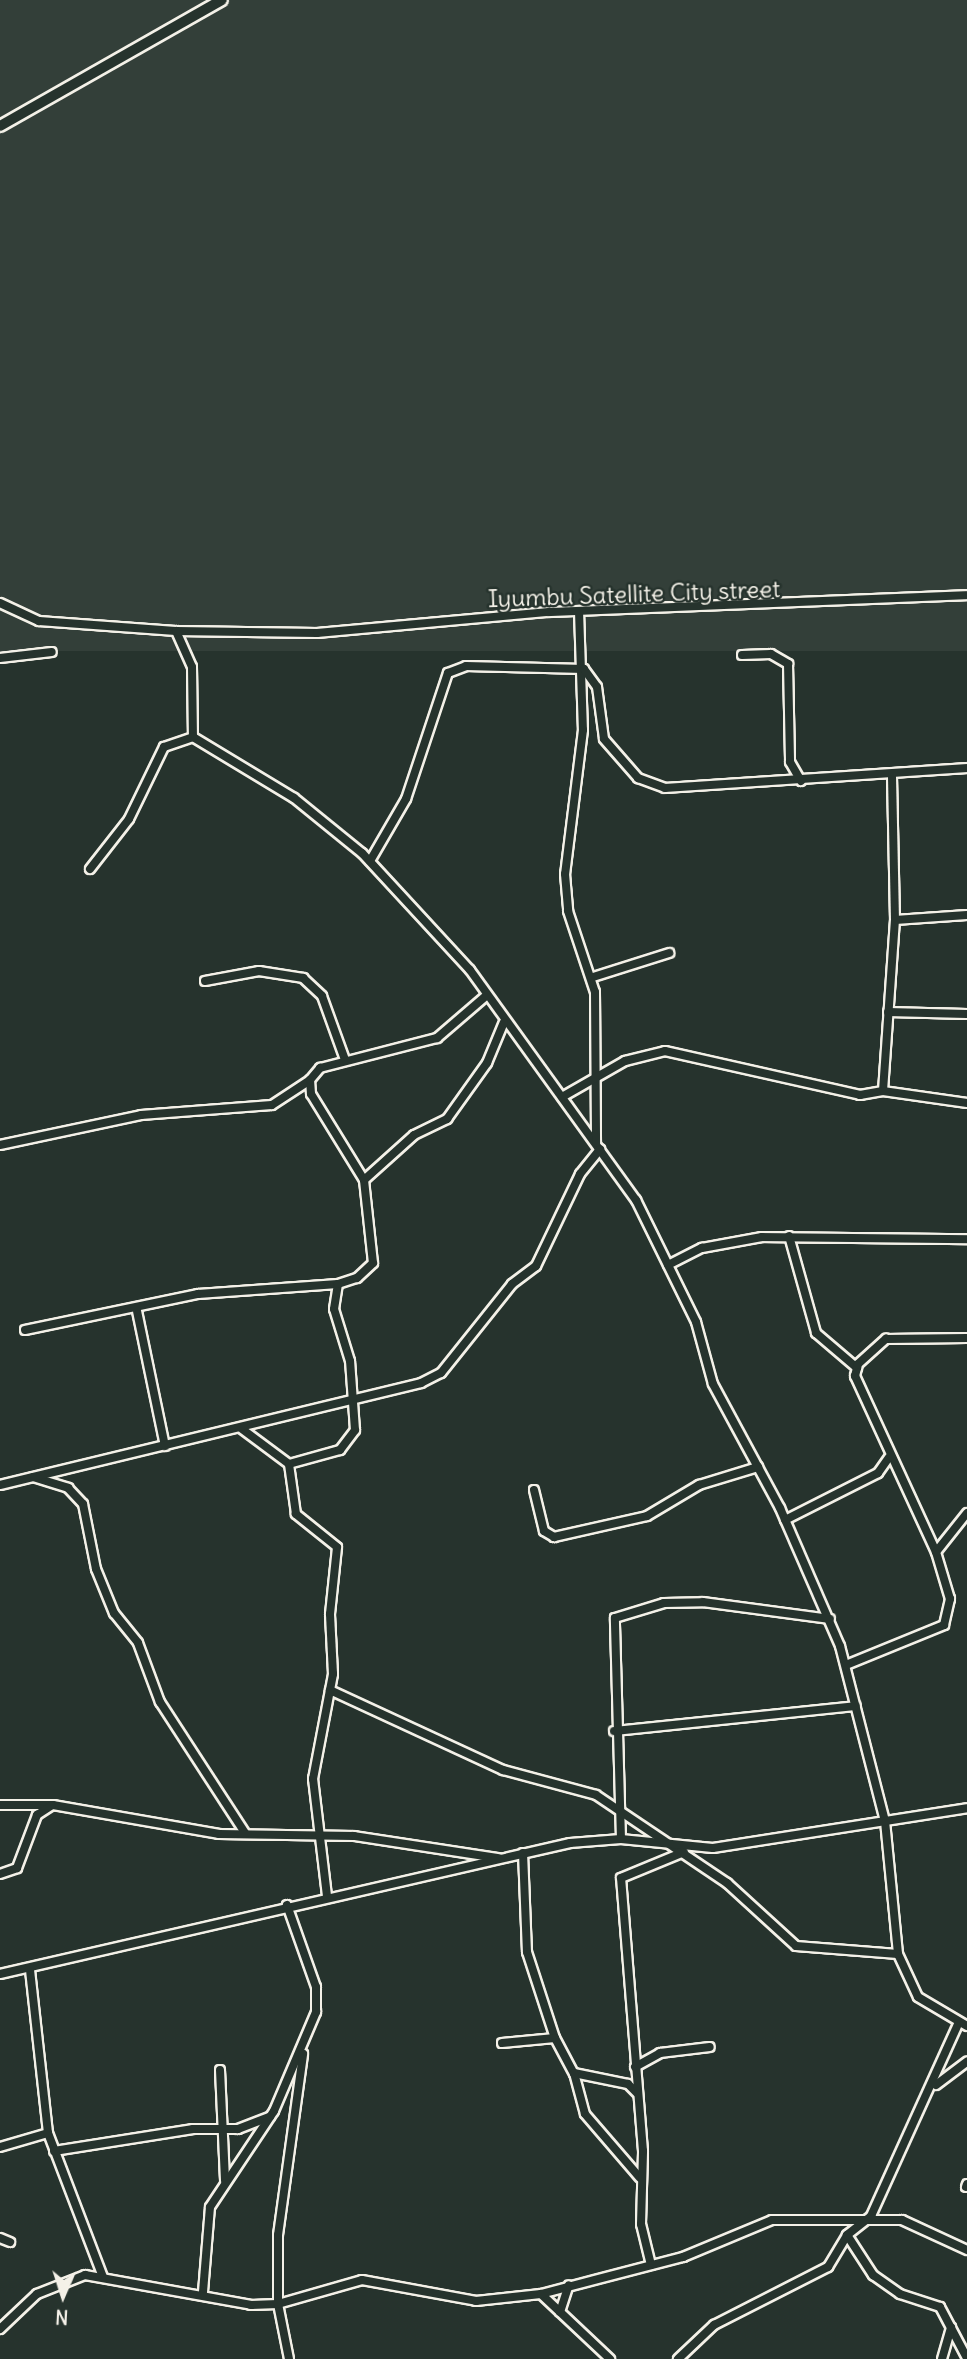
<!DOCTYPE html>
<html>
<head>
<meta charset="utf-8">
<style>
	body { margin:0 }
	#map { position:relative; width:967px; height:2359px; overflow:hidden; background:#26332d; font-family:Delius,sans-serif }
	div>[style] { position:absolute }
	[style*='--x'] { left:calc(var(--x)*1px); top:calc(var(--y)*1px); width:calc(var(--w)*1px); rotate:calc(var(--a)*1deg) }
	.built>* { inset:0; background:#333f39; transform-origin:0 0 }
	.roads { filter:drop-shadow(2px 0 #f4f1e8) drop-shadow(-2px 0 #f4f1e8) drop-shadow(0 2px #f4f1e8) drop-shadow(0 -2px #f4f1e8) }
	.street>* { height:8px; margin:-4px; padding:0 4px; transform-origin:4px; border-radius:4px; background:#26332d }
	.secondary>* { height:10px; margin:-5px; padding:0 5px; transform-origin:5px; border-radius:5px; background:#26332d }
	span { translate:-50% -50%; white-space:nowrap; text-align:center; line-height:1.15; -webkit-text-stroke:5px #26332d; paint-order:stroke }
	.street-label { font-size:24px; color:#f4f1e8 }
	.north { position:absolute; left:28px; top:2261px; width:70px; height:70px; -webkit-text-stroke:5px #26332d; paint-order:stroke; rotate:183deg; font-size:19px; font-weight:700; line-height:28px; text-align:center; color:#f4f1e8 }
	.north::after { content:''; display:block; margin:auto; width:24px; height:32px; background:#f4f1e8; clip-path:polygon(50% 0,100% 100%,50% 72%,0 100%) }
</style>
</head>
<body>
<div id="map">
	<div class="built">
		<div style="left:0;top:0;width:967px;height:651px"></div>
	</div>
	<div class="roads">
		<div class="street">
			<div style="--x:0;--y:603;--w:43;--a:24.8"></div>
			<div style="--x:39;--y:621;--w:137;--a:4.2"></div>
			<div style="--x:176;--y:631;--w:39;--a:66"></div>
			<div style="--x:192;--y:667;--w:70;--a:89.2"></div>
			<div style="--x:193;--y:737;--w:118;--a:31.1"></div>
			<div style="--x:294;--y:798;--w:87;--a:39"></div>
			<div style="--x:362;--y:853;--w:159;--a:47.3"></div>
			<div style="--x:470;--y:970;--w:284;--a:54.2"></div>
			<div style="--x:636;--y:1200;--w:136;--a:63.8"></div>
			<div style="--x:696;--y:1322;--w:64;--a:74.7"></div>
			<div style="--x:713;--y:1384;--w:141;--a:61.6"></div>
			<div style="--x:780;--y:1508;--w:150;--a:66.5"></div>
			<div style="--x:840;--y:1646;--w:181;--a:75.6"></div>
			<div style="--x:885;--y:1821;--w:134;--a:84.4"></div>
			<div style="--x:898;--y:1954;--w:47;--a:65.1"></div>
			<div style="--x:918;--y:1997;--w:57;--a:30.6"></div>
			<div style="--x:579;--y:611;--w:119;--a:88.1"></div>
			<div style="--x:583;--y:730;--w:145;--a:97.1"></div>
			<div style="--x:565;--y:874;--w:37;--a:85"></div>
			<div style="--x:568;--y:911;--w:85;--a:71.6"></div>
			<div style="--x:595;--y:992;--w:151;--a:89.6"></div>
			<div style="--x:176;--y:631;--w:141;--a:0.8"></div>
			<div style="--x:317;--y:633;--w:233;--a:-5.2"></div>
			<div style="--x:549;--y:612;--w:418;--a:-2.3"></div>
			<div style="--x:742;--y:655;--w:29;--a:-2"></div>
			<div style="--x:771;--y:654;--w:20;--a:30"></div>
			<div style="--x:788;--y:664;--w:98;--a:88.8"></div>
			<div style="--x:790;--y:762;--w:22;--a:60"></div>
			<div style="--x:0;--y:658;--w:52;--a:-6.6"></div>
			<div style="--x:370;--y:861;--w:72;--a:-59.9"></div>
			<div style="--x:406;--y:799;--w:133;--a:-71.6"></div>
			<div style="--x:448;--y:673;--w:19;--a:-21"></div>
			<div style="--x:466;--y:666;--w:118;--a:1.5"></div>
			<div style="--x:584;--y:669;--w:22;--a:54"></div>
			<div style="--x:597;--y:687;--w:52;--a:82.3"></div>
			<div style="--x:604;--y:739;--w:52;--a:48.9"></div>
			<div style="--x:638;--y:778;--w:29;--a:20"></div>
			<div style="--x:665;--y:788;--w:303;--a:-3.8"></div>
			<div style="--x:90;--y:869;--w:63;--a:-52"></div>
			<div style="--x:129;--y:819;--w:80;--a:-64.1"></div>
			<div style="--x:164;--y:747;--w:31;--a:-19"></div>
			<div style="--x:895;--y:920;--w:72;--a:-4"></div>
			<div style="--x:593;--y:977;--w:80;--a:-17.5"></div>
			<div style="--x:205;--y:981;--w:55;--a:-10.5"></div>
			<div style="--x:259;--y:971;--w:45;--a:9"></div>
			<div style="--x:303;--y:978;--w:26;--a:43"></div>
			<div style="--x:322;--y:996;--w:68;--a:70.2"></div>
			<div style="--x:888;--y:1012;--w:79;--a:1.5"></div>
			<div style="--x:883;--y:1091;--w:171;--a:-86"></div>
			<div style="--x:895;--y:920;--w:143;--a:-91.2"></div>
			<div style="--x:562;--y:1097;--w:73;--a:-29.7"></div>
			<div style="--x:625;--y:1061;--w:41;--a:-14"></div>
			<div style="--x:665;--y:1051;--w:200;--a:12.7"></div>
			<div style="--x:860;--y:1095;--w:23;--a:-10"></div>
			<div style="--x:883;--y:1091;--w:85;--a:8.1"></div>
			<div style="--x:0;--y:1145;--w:144;--a:-12"></div>
			<div style="--x:141;--y:1115;--w:131;--a:-4.4"></div>
			<div style="--x:272;--y:1105;--w:45;--a:-33.3"></div>
			<div style="--x:364;--y:1180;--w:101;--a:-121.6"></div>
			<div style="--x:311;--y:1094;--w:14;--a:-94"></div>
			<div style="--x:310;--y:1080;--w:16;--a:-50"></div>
			<div style="--x:320;--y:1068;--w:121;--a:-14.4"></div>
			<div style="--x:437;--y:1038;--w:66;--a:-40.7"></div>
			<div style="--x:789;--y:1236;--w:101;--a:74.4"></div>
			<div style="--x:816;--y:1333;--w:54;--a:40.5"></div>
			<div style="--x:668;--y:1265;--w:38;--a:-27"></div>
			<div style="--x:702;--y:1248;--w:61;--a:-10.4"></div>
			<div style="--x:762;--y:1237;--w:205;--a:0.6"></div>
			<div style="--x:137;--y:1311;--w:138;--a:78.3"></div>
			<div style="--x:25;--y:1330;--w:177;--a:-11.8"></div>
			<div style="--x:198;--y:1294;--w:140;--a:-4.1"></div>
			<div style="--x:242;--y:1429;--w:59;--a:36.7"></div>
			<div style="--x:33;--y:1477;--w:37;--a:17"></div>
			<div style="--x:68;--y:1488;--w:22;--a:47"></div>
			<div style="--x:83;--y:1504;--w:66;--a:78.7"></div>
			<div style="--x:96;--y:1569;--w:48;--a:67.8"></div>
			<div style="--x:114;--y:1613;--w:38;--a:51"></div>
			<div style="--x:138;--y:1643;--w:63;--a:69.6"></div>
			<div style="--x:160;--y:1702;--w:156;--a:57"></div>
			<div style="--x:0;--y:1485;--w:433;--a:-13.6"></div>
			<div style="--x:421;--y:1383;--w:22;--a:-27"></div>
			<div style="--x:441;--y:1373;--w:114;--a:-51.4"></div>
			<div style="--x:512;--y:1284;--w:30;--a:-37"></div>
			<div style="--x:536;--y:1266;--w:102;--a:-64.4"></div>
			<div style="--x:580;--y:1174;--w:32;--a:-51"></div>
			<div style="--x:534;--y:1490;--w:42;--a:76.3"></div>
			<div style="--x:544;--y:1531;--w:12;--a:31"></div>
			<div style="--x:554;--y:1537;--w:95;--a:-12.7"></div>
			<div style="--x:647;--y:1516;--w:61;--a:-30.8"></div>
			<div style="--x:699;--y:1485;--w:62;--a:-17"></div>
			<div style="--x:785;--y:1520;--w:104;--a:-26.8"></div>
			<div style="--x:878;--y:1473;--w:19;--a:-55"></div>
			<div style="--x:936;--y:1552;--w:194;--a:-114.7"></div>
			<div style="--x:855;--y:1376;--w:12;--a:-76"></div>
			<div style="--x:858;--y:1364;--w:38;--a:-42"></div>
			<div style="--x:886;--y:1339;--w:81;--a:-0.7"></div>
			<div style="--x:846;--y:1665;--w:106;--a:-22.2"></div>
			<div style="--x:944;--y:1625;--w:27;--a:-77"></div>
			<div style="--x:950;--y:1599;--w:49;--a:-106.6"></div>
			<div style="--x:936;--y:1552;--w:50;--a:-51.5"></div>
			<div style="--x:330;--y:1690;--w:191;--a:24.8"></div>
			<div style="--x:503;--y:1770;--w:96;--a:15"></div>
			<div style="--x:596;--y:1795;--w:158;--a:33.9"></div>
			<div style="--x:727;--y:1883;--w:93;--a:42.4"></div>
			<div style="--x:796;--y:1946;--w:102;--a:4.5"></div>
			<div style="--x:614;--y:1731;--w:243;--a:-5.9"></div>
			<div style="--x:0;--y:1805;--w:53;--a:0"></div>
			<div style="--x:53;--y:1805;--w:169;--a:9.9"></div>
			<div style="--x:219;--y:1834;--w:135;--a:0.8"></div>
			<div style="--x:354;--y:1836;--w:146;--a:8.7"></div>
			<div style="--x:621;--y:1839;--w:221;--a:-91.6"></div>
			<div style="--x:615;--y:1618;--w:51;--a:-17"></div>
			<div style="--x:664;--y:1603;--w:39;--a:-1"></div>
			<div style="--x:703;--y:1602;--w:128;--a:7.6"></div>
			<div style="--x:523;--y:1853;--w:99;--a:87.7"></div>
			<div style="--x:527;--y:1952;--w:90;--a:72"></div>
			<div style="--x:555;--y:2038;--w:40;--a:62"></div>
			<div style="--x:574;--y:2073;--w:55;--a:11.5"></div>
			<div style="--x:628;--y:2084;--w:13;--a:45"></div>
			<div style="--x:0;--y:1874;--w:18;--a:-19"></div>
			<div style="--x:17;--y:1868;--w:57;--a:-69.3"></div>
			<div style="--x:37;--y:1815;--w:17;--a:-33"></div>
			<div style="--x:327;--y:1896;--w:118;--a:-96.8"></div>
			<div style="--x:313;--y:1779;--w:107;--a:-79.2"></div>
			<div style="--x:333;--y:1674;--w:60;--a:-92.9"></div>
			<div style="--x:330;--y:1614;--w:67;--a:-84"></div>
			<div style="--x:337;--y:1547;--w:53;--a:-141.2"></div>
			<div style="--x:296;--y:1514;--w:50;--a:-98"></div>
			<div style="--x:289;--y:1464;--w:53;--a:-15.4"></div>
			<div style="--x:340;--y:1450;--w:25;--a:-53"></div>
			<div style="--x:355;--y:1430;--w:69;--a:-94.1"></div>
			<div style="--x:350;--y:1361;--w:54;--a:-107.1"></div>
			<div style="--x:334;--y:1309;--w:25;--a:-81"></div>
			<div style="--x:338;--y:1284;--w:20;--a:-18"></div>
			<div style="--x:357;--y:1278;--w:22;--a:-43"></div>
			<div style="--x:373;--y:1263;--w:83;--a:-96.2"></div>
			<div style="--x:364;--y:1180;--w:67;--a:-42"></div>
			<div style="--x:414;--y:1135;--w:37;--a:-26"></div>
			<div style="--x:447;--y:1119;--w:69;--a:-54.5"></div>
			<div style="--x:487;--y:1063;--w:44;--a:-67.5"></div>
			<div style="--x:30;--y:1970;--w:164;--a:83.7"></div>
			<div style="--x:48;--y:2133;--w:154;--a:69.1"></div>
			<div style="--x:0;--y:1974;--w:585;--a:-12.94"></div>
			<div style="--x:570;--y:1843;--w:51;--a:-4.5"></div>
			<div style="--x:621;--y:1839;--w:92;--a:5.6"></div>
			<div style="--x:713;--y:1848;--w:257;--a:-8.9"></div>
			<div style="--x:502;--y:2043;--w:53;--a:-5.4"></div>
			<div style="--x:635;--y:2067;--w:29;--a:-29"></div>
			<div style="--x:660;--y:2053;--w:50;--a:-6.8"></div>
			<div style="--x:220;--y:2070;--w:111;--a:87.4"></div>
			<div style="--x:574;--y:2073;--w:42;--a:75"></div>
			<div style="--x:585;--y:2114;--w:84;--a:49.3"></div>
			<div style="--x:936;--y:2085;--w:39;--a:-37"></div>
			<div style="--x:0;--y:2147;--w:50;--a:-16.3"></div>
			<div style="--x:54;--y:2151;--w:141;--a:-9"></div>
			<div style="--x:193;--y:2129;--w:45;--a:0"></div>
			<div style="--x:238;--y:2129;--w:34;--a:-21"></div>
			<div style="--x:966;--y:2187;--w:3;--a:-72"></div>
			<div style="--x:847;--y:2235;--w:48;--a:57"></div>
			<div style="--x:873;--y:2275;--w:33;--a:35"></div>
			<div style="--x:900;--y:2294;--w:42;--a:18"></div>
			<div style="--x:940;--y:2307;--w:58;--a:62.1"></div>
			<div style="--x:0;--y:2238;--w:11;--a:22"></div>
			<div style="--x:651;--y:2265;--w:42;--a:-103.7"></div>
			<div style="--x:641;--y:2224;--w:73;--a:-88.4"></div>
			<div style="--x:643;--y:2151;--w:274;--a:-94.6"></div>
			<div style="--x:621;--y:1878;--w:68;--a:-22.4"></div>
			<div style="--x:203;--y:2292;--w:85;--a:-85.3"></div>
			<div style="--x:210;--y:2207;--w:115;--a:-56.3"></div>
			<div style="--x:274;--y:2111;--w:108;--a:-67"></div>
			<div style="--x:316;--y:2012;--w:25;--a:-90"></div>
			<div style="--x:316;--y:1987;--w:87;--a:-109.5"></div>
			<div style="--x:541;--y:2294;--w:95;--a:43.3"></div>
			<div style="--x:560;--y:2312;--w:28;--a:-72"></div>
			<div style="--x:0;--y:2329;--w:51;--a:-43.4"></div>
			<div style="--x:37;--y:2294;--w:52;--a:-21.6"></div>
			<div style="--x:85;--y:2275;--w:169;--a:10.2"></div>
			<div style="--x:251;--y:2305;--w:27;--a:-2"></div>
			<div style="--x:278;--y:2304;--w:87;--a:-15.9"></div>
			<div style="--x:362;--y:2280;--w:116;--a:10.4"></div>
			<div style="--x:476;--y:2301;--w:65;--a:-6.1"></div>
			<div style="--x:541;--y:2294;--w:147;--a:-14.6"></div>
			<div style="--x:683;--y:2257;--w:96;--a:-22.6"></div>
			<div style="--x:772;--y:2220;--w:130;--a:0"></div>
			<div style="--x:902;--y:2220;--w:72;--a:24.8"></div>
			<div style="--x:289;--y:2359;--w:56;--a:-101.3"></div>
			<div style="--x:278;--y:2304;--w:69;--a:-90"></div>
			<div style="--x:278;--y:2235;--w:183;--a:-82.1"></div>
			<div style="--x:678;--y:2359;--w:50;--a:-43.4"></div>
			<div style="--x:714;--y:2325;--w:128;--a:-27"></div>
			<div style="--x:828;--y:2267;--w:37;--a:-59"></div>
			<div style="--x:847;--y:2235;--w:31;--a:-38"></div>
			<div style="--x:871;--y:2216;--w:213;--a:-65.6"></div>
			<div style="--x:942;--y:2359;--w:33;--a:-74"></div>
		</div>
		<div class="secondary">
			<div style="--x:0;--y:126;--w:255;--a:-29.6"></div>
		</div>
	</div>
	<div class="street-label">
		<span style="left:634px;top:594px;rotate:-2deg">Iyumbu Satellite City street</span>
	</div>
	<div class="north">N</div>
</div>
</body>
</html>
